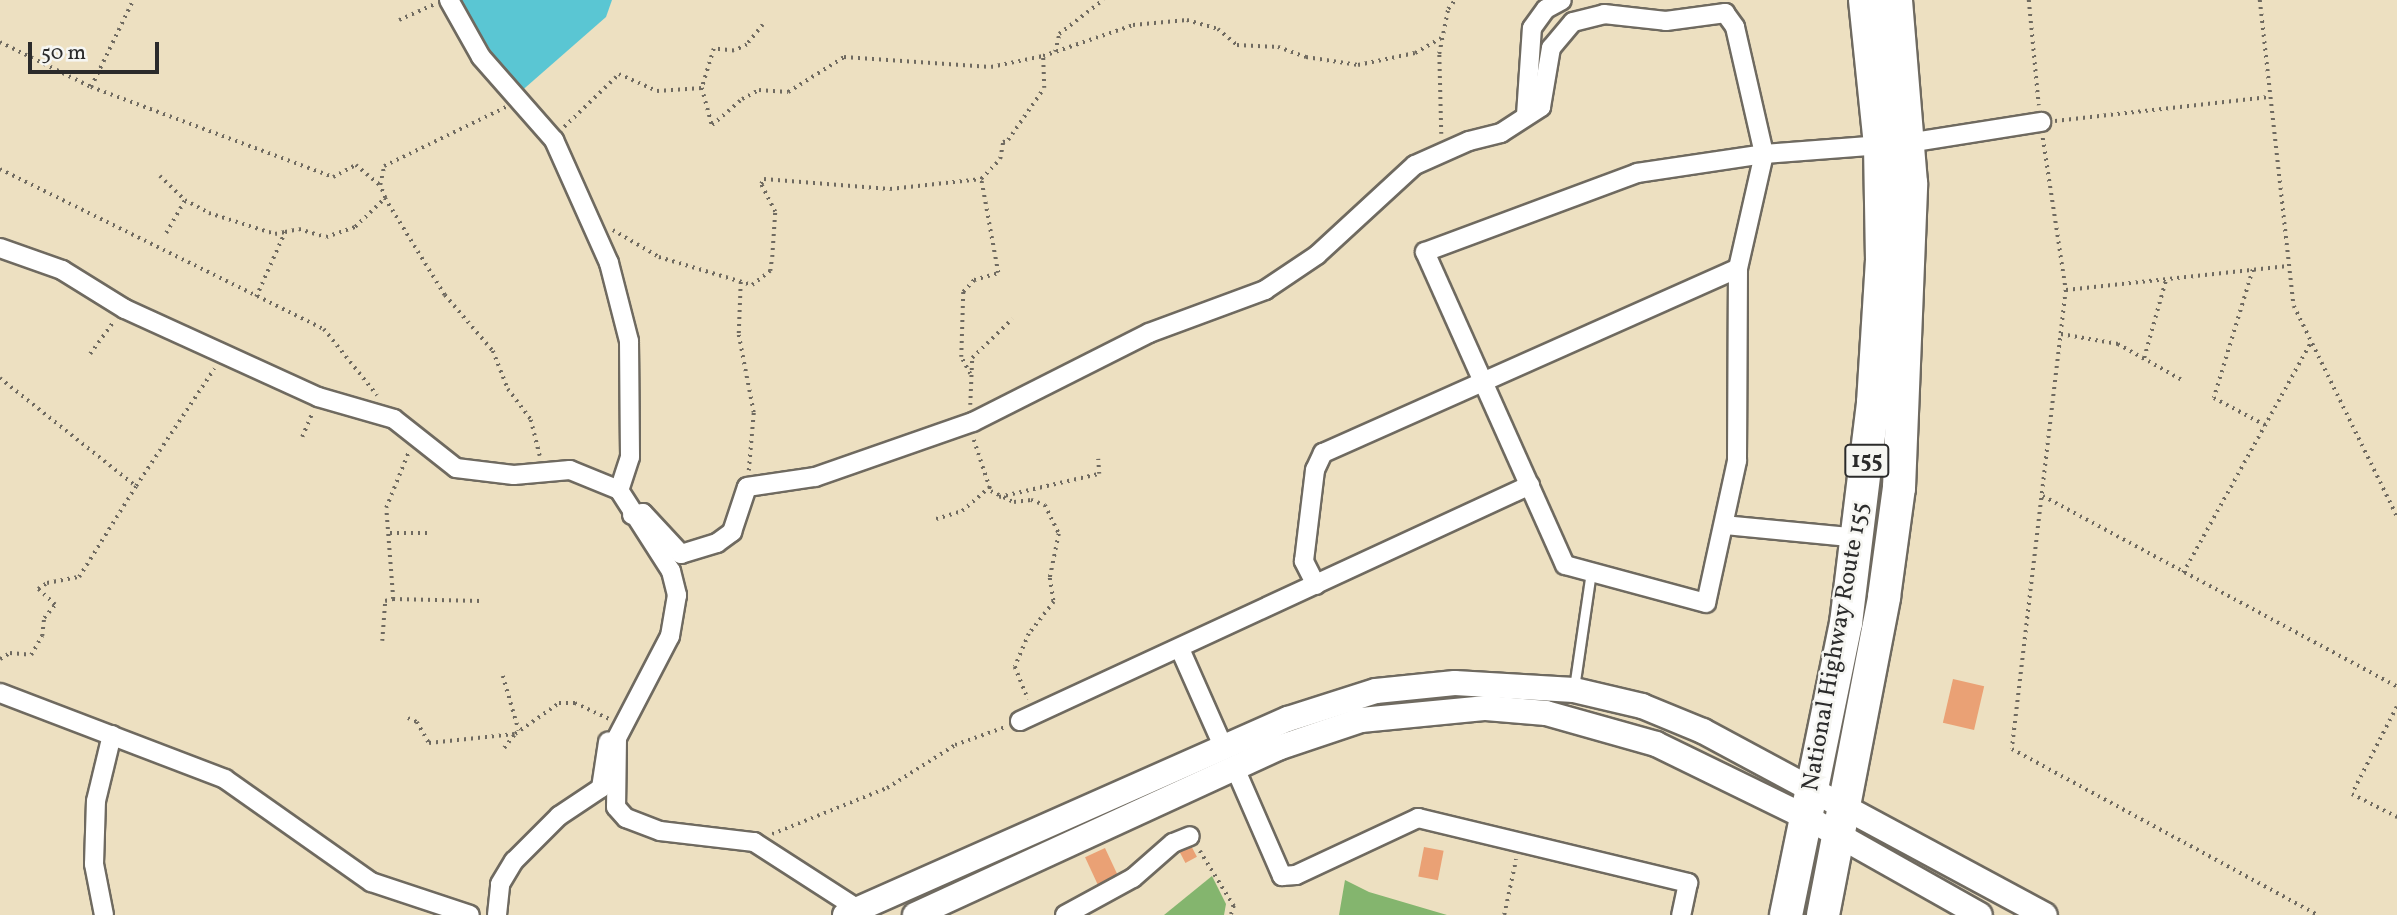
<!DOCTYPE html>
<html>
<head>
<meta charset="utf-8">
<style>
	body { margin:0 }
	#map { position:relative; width:2397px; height:915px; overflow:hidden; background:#ede0c1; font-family:Vollkorn,serif }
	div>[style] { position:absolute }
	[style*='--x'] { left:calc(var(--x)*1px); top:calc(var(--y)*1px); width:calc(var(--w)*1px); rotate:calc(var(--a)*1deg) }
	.forest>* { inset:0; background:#84b56e }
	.water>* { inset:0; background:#5ac6d3 }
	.building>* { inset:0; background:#eaa175; transform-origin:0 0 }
	.path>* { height:3.5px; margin-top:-1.75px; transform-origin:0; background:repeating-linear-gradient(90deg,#6f6a60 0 2px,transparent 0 7px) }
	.roads { filter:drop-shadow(2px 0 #6f6a60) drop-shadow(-2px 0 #6f6a60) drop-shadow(0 2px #6f6a60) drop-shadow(0 -2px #6f6a60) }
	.lane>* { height:9px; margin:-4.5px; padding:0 4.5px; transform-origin:4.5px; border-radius:4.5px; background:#fff }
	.street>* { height:18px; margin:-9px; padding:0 9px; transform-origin:9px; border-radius:9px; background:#fff }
	.secondary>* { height:24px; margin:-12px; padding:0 12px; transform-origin:12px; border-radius:12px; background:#fff }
	.highway>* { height:32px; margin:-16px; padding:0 16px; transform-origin:16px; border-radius:16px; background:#fff }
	span { translate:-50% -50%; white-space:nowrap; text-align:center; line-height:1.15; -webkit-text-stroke:5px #f6f6f2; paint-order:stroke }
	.shield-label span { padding:2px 5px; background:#f6f6f2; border:2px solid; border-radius:5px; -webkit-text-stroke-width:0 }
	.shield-label { font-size:23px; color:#2b2b2b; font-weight:700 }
	.street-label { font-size:24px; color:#2b2b2b }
	.scale { position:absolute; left:28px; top:42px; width:131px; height:32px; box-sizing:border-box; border:4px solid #2b2b2b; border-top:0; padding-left:9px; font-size:21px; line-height:24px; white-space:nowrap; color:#2b2b2b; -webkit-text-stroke:5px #f6f6f2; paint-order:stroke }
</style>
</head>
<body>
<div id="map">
	<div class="forest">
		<div style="clip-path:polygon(1212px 876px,1226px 904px,1224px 915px,1164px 915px)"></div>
		<div style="clip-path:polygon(1345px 880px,1369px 892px,1447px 915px,1339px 915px)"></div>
	</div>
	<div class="water">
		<div style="clip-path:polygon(459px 0,612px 0,606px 17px,518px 94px)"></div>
	</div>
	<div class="building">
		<div style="left:1953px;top:679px;width:32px;height:45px;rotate:13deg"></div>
		<div style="left:1188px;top:840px;width:19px;height:13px;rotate:62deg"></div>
		<div style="left:1424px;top:847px;width:20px;height:30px;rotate:11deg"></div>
		<div style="left:1105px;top:848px;width:31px;height:22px;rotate:65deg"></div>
	</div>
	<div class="path">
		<div style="--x:2029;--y:0;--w:106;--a:84.6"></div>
		<div style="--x:2260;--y:0;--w:308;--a:83.7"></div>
		<div style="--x:2294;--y:306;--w:234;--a:63.9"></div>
		<div style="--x:399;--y:20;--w:39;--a:-24"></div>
		<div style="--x:763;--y:25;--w:26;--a:129"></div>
		<div style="--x:747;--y:45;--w:14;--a:155"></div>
		<div style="--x:734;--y:51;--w:20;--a:-174"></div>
		<div style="--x:714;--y:49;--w:41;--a:107.1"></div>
		<div style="--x:702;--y:88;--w:38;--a:75"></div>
		<div style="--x:712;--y:125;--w:40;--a:-41"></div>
		<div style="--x:742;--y:99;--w:19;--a:-28"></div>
		<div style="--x:759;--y:90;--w:29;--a:4"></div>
		<div style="--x:788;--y:92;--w:66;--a:-32"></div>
		<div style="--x:844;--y:57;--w:147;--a:3.9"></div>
		<div style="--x:991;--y:67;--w:53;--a:-11.9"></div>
		<div style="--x:1043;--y:56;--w:95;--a:-19"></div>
		<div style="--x:1133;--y:25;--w:54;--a:-5.3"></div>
		<div style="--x:1187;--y:20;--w:32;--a:16"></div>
		<div style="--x:1218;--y:29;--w:25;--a:40"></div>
		<div style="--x:1237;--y:45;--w:41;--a:2.8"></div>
		<div style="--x:1278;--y:47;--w:30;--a:20"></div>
		<div style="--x:1306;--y:57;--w:53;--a:8.7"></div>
		<div style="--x:1358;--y:65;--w:58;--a:-11.9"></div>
		<div style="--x:1415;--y:53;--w:30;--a:-30"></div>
		<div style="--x:0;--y:42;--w:102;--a:26.3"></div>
		<div style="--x:91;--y:87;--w:258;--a:20.4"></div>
		<div style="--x:333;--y:177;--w:26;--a:-28"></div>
		<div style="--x:356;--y:165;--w:31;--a:40"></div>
		<div style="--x:1055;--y:52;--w:18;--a:-77"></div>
		<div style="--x:1059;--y:34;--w:56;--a:-37.7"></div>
		<div style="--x:91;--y:87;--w:97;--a:-64.2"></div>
		<div style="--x:2055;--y:121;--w:215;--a:-6.4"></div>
		<div style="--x:564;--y:127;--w:76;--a:-43.9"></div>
		<div style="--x:619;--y:74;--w:42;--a:24.1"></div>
		<div style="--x:657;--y:91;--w:45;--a:-3.8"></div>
		<div style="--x:1441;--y:134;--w:80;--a:-91.4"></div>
		<div style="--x:1439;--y:54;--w:46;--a:-78.7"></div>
		<div style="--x:1448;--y:9;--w:11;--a:-52"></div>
		<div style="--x:2043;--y:138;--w:154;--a:81.4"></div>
		<div style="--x:2066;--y:290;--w:462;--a:96.7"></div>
		<div style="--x:2012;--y:749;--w:348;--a:28.5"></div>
		<div style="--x:0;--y:169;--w:361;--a:26.3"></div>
		<div style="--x:324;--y:329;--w:85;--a:51.2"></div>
		<div style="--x:160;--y:176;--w:35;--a:44"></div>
		<div style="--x:385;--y:198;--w:114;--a:58.3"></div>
		<div style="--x:445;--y:295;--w:74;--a:49.4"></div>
		<div style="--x:493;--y:351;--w:41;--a:68.5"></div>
		<div style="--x:508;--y:389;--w:39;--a:53"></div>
		<div style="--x:531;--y:420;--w:37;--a:76"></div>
		<div style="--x:613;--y:230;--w:53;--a:30.4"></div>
		<div style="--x:659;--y:257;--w:97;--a:16.8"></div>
		<div style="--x:752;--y:285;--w:23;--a:-38"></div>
		<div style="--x:770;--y:271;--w:14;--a:-82"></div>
		<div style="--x:772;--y:257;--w:45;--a:-86.2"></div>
		<div style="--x:775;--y:212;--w:31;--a:-117"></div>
		<div style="--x:761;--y:184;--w:6;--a:-59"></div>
		<div style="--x:764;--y:179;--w:126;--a:4.5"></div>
		<div style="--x:890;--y:189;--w:92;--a:-6.3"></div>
		<div style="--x:166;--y:233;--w:38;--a:-60"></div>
		<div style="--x:185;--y:200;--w:27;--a:28"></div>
		<div style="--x:209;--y:213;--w:69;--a:17.7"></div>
		<div style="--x:275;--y:234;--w:10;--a:-11"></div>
		<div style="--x:2253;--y:270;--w:134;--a:106.9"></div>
		<div style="--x:2214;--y:398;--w:58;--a:27.9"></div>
		<div style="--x:741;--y:282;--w:53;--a:92.2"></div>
		<div style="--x:739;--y:335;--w:79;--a:79.1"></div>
		<div style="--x:754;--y:413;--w:58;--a:94.9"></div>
		<div style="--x:2066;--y:290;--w:223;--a:-6.2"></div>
		<div style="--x:256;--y:297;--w:71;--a:-66"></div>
		<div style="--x:285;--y:232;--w:14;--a:-12"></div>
		<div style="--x:299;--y:229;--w:28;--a:17"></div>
		<div style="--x:326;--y:237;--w:31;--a:-19"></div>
		<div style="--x:355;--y:227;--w:42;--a:-44"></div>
		<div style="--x:385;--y:198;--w:14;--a:-111"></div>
		<div style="--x:380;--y:185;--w:19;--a:-78"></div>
		<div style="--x:384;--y:166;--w:136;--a:-25.8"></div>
		<div style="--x:2061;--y:334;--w:58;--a:10"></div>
		<div style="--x:2118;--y:344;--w:73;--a:29.4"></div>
		<div style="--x:90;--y:354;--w:39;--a:-54"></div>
		<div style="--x:2144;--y:358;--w:82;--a:-74.4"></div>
		<div style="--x:970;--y:374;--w:19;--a:-118"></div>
		<div style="--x:961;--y:357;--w:65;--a:-88.2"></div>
		<div style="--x:963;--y:292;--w:16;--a:-47"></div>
		<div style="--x:974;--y:280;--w:25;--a:-16"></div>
		<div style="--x:998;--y:273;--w:96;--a:-100.3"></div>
		<div style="--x:981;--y:179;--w:28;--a:-46"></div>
		<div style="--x:1000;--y:159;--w:17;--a:-80"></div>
		<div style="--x:1003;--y:142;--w:5;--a:-22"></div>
		<div style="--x:1008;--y:140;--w:63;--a:-55.3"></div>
		<div style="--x:1044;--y:88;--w:32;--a:-92"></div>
		<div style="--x:0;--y:378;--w:174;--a:38.5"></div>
		<div style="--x:136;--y:486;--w:141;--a:-56.3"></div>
		<div style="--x:970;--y:405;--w:47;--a:-87.6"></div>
		<div style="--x:972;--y:358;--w:56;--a:-44.3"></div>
		<div style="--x:302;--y:437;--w:26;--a:-67"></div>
		<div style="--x:974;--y:440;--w:54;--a:71.6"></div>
		<div style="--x:991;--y:491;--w:25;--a:26"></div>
		<div style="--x:1014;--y:502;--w:17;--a:-7"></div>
		<div style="--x:1031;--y:500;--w:15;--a:20"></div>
		<div style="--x:1045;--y:505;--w:32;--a:64"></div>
		<div style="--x:1059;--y:534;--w:45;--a:101.6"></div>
		<div style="--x:1050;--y:578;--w:24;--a:81"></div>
		<div style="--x:1054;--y:602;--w:41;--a:128"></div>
		<div style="--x:1029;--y:634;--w:36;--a:113"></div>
		<div style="--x:1015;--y:667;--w:35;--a:68"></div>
		<div style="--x:2043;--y:496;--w:402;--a:28.3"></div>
		<div style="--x:999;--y:497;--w:103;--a:-13"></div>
		<div style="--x:1099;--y:474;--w:15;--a:-94"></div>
		<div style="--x:936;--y:519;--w:27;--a:-17"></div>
		<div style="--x:962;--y:511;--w:37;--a:-41"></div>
		<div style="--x:390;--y:533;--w:41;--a:0"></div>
		<div style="--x:2183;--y:573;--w:264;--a:-61"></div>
		<div style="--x:393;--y:599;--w:88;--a:1.3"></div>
		<div style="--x:382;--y:641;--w:40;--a:-85.7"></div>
		<div style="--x:385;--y:601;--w:8;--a:-14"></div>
		<div style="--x:393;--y:599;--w:91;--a:-94.4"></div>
		<div style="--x:386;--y:508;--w:61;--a:-68"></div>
		<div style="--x:0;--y:659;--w:12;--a:-31"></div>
		<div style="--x:10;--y:653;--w:21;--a:5"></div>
		<div style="--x:31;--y:655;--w:22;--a:-60"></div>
		<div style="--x:42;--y:636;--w:18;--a:-84"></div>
		<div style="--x:44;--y:618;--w:17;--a:-50"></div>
		<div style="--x:55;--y:605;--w:23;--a:-137"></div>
		<div style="--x:38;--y:589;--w:11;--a:-34"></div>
		<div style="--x:47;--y:583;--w:33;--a:-11"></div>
		<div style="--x:79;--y:577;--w:107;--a:-57.9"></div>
		<div style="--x:503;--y:676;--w:57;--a:73.8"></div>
		<div style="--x:2397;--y:707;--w:98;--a:117.3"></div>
		<div style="--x:2352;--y:794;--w:51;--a:27.1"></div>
		<div style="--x:408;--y:718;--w:10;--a:24"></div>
		<div style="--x:417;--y:722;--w:24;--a:60"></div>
		<div style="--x:429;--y:743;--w:86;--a:-6"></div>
		<div style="--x:515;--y:734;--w:54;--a:-35.2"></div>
		<div style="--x:559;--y:703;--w:16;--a:0"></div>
		<div style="--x:575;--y:703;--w:38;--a:25"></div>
		<div style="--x:504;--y:748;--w:18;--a:-52"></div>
		<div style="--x:772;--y:834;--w:124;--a:-21.8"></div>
		<div style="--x:887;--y:788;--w:80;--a:-32.3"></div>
		<div style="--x:955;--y:745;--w:53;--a:-19.8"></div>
		<div style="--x:1200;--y:851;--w:65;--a:58.3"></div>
		<div style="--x:1234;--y:906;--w:9;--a:108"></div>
		<div style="--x:1504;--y:915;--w:57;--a:-77.9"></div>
	</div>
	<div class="roads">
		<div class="lane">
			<div style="--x:1574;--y:688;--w:117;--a:-81.7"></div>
		</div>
		<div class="street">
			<div style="--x:449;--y:0;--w:65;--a:60.7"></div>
			<div style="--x:481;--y:57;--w:111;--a:48.7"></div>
			<div style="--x:554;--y:140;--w:135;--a:65.9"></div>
			<div style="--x:609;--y:263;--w:81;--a:75.6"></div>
			<div style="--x:629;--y:341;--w:116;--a:89.5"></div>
			<div style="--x:630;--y:457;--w:35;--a:108"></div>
			<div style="--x:1526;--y:115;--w:87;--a:-86.1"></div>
			<div style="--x:1532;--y:28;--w:24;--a:-54"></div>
			<div style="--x:1546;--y:9;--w:18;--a:-29"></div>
			<div style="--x:0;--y:248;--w:66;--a:19.5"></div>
			<div style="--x:62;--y:270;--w:74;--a:31.8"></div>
			<div style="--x:125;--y:309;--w:212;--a:24.5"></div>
			<div style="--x:318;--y:397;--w:79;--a:16.1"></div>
			<div style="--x:394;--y:419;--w:79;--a:38.3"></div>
			<div style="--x:456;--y:468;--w:58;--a:6.9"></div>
			<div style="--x:514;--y:475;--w:56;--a:-5.1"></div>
			<div style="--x:570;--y:470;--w:53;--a:22.2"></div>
			<div style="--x:619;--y:490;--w:96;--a:57.3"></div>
			<div style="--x:671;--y:571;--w:25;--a:76"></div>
			<div style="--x:677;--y:595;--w:42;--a:99.7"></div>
			<div style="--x:670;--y:636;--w:115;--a:117.5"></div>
			<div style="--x:617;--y:738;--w:69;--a:90.8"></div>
			<div style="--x:616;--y:807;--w:15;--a:48"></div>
			<div style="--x:626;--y:818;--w:36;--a:21"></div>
			<div style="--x:660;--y:831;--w:95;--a:6.7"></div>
			<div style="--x:754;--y:842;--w:131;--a:32.8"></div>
			<div style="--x:632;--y:515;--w:11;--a:-10"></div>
			<div style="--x:643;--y:513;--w:56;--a:47.2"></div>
			<div style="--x:681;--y:554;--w:38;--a:-17"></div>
			<div style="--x:717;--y:543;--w:19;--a:-36"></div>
			<div style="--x:732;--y:532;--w:47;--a:-71.6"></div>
			<div style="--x:747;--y:487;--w:69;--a:-8.4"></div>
			<div style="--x:815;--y:477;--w:167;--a:-19.2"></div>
			<div style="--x:973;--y:422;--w:197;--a:-26.8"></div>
			<div style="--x:1149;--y:333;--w:124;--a:-20.3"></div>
			<div style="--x:1265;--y:290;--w:63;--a:-33.9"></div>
			<div style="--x:1317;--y:255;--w:133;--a:-42.6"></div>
			<div style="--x:1415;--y:165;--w:59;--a:-24"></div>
			<div style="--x:1469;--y:141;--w:33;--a:-14"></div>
			<div style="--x:1501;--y:133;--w:48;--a:-33"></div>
			<div style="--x:1541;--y:107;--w:60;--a:-80.4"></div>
			<div style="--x:1551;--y:48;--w:34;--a:-50"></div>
			<div style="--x:1573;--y:22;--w:32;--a:-14"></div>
			<div style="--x:1604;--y:14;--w:62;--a:6.4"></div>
			<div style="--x:1666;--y:21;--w:60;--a:-7.7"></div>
			<div style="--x:1725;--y:13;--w:17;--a:54"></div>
			<div style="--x:1735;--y:27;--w:130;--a:77.1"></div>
			<div style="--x:1764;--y:154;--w:117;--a:102.8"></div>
			<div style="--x:1738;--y:268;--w:193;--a:90.3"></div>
			<div style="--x:1737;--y:461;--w:145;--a:102.3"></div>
			<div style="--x:1706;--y:603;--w:146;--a:-164.9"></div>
			<div style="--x:1565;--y:565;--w:343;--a:-114.1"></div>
			<div style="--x:1425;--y:252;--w:226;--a:-20.4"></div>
			<div style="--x:1637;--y:173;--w:128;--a:-8.5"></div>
			<div style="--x:1764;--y:154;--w:144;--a:-4.4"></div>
			<div style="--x:1908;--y:143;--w:135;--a:-9"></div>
			<div style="--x:1724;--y:525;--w:135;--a:5.5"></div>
			<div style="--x:1316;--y:585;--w:27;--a:-117"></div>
			<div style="--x:1304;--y:561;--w:92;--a:-83.1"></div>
			<div style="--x:1315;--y:470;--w:19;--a:-65"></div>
			<div style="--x:1323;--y:453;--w:454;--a:-24"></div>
			<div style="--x:1180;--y:649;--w:106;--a:66.1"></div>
			<div style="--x:0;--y:693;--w:241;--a:20.9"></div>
			<div style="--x:225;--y:779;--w:179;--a:35.2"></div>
			<div style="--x:371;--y:882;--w:104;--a:18.4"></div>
			<div style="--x:1020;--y:721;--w:562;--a:-24.83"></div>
			<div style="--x:1235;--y:768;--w:118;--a:66.5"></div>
			<div style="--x:1282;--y:876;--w:14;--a:-4"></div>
			<div style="--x:1296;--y:875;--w:135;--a:-25"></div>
			<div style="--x:1418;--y:818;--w:278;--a:13.5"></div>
			<div style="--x:1688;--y:883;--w:33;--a:102"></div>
			<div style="--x:104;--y:915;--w:52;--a:-101.1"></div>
			<div style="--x:94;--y:864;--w:63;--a:-88.2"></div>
			<div style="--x:96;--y:801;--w:68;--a:-76.4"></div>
			<div style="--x:497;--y:915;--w:31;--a:-84"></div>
			<div style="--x:500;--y:884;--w:27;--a:-59"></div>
			<div style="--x:514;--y:861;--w:64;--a:-45"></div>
			<div style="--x:559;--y:816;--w:50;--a:-33.7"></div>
			<div style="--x:601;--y:788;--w:47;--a:-81.3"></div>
			<div style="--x:1065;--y:915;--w:77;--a:-28.6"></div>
			<div style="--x:1133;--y:878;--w:53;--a:-41.2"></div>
			<div style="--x:1173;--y:843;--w:18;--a:-22"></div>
		</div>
		<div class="secondary">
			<div style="--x:845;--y:915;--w:484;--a:-23.9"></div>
			<div style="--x:1288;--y:719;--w:92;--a:-17.7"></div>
			<div style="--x:1376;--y:691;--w:79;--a:-5.8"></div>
			<div style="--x:1455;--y:683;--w:119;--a:3.4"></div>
			<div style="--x:1574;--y:690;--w:70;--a:13.2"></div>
			<div style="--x:1642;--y:706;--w:66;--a:22.3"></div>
			<div style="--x:1703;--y:731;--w:388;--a:28.3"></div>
			<div style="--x:915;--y:915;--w:400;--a:-24.7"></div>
			<div style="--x:1278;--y:748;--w:88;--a:-18.6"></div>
			<div style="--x:1361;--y:720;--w:126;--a:-5.5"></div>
			<div style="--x:1486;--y:708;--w:60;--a:4.8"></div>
			<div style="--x:1546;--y:713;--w:114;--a:15.7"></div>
			<div style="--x:1656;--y:744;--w:169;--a:26"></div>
			<div style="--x:1808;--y:818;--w:197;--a:29.4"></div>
		</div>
		<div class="highway">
			<div style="--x:1786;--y:915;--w:298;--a:-78.4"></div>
			<div style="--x:1846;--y:623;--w:222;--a:-83"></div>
			<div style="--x:1873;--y:403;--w:143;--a:-86.4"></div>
			<div style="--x:1882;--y:260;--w:115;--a:-91"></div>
			<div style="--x:1880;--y:145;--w:146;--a:-95.9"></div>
			<div style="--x:1823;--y:915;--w:324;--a:-79.1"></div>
			<div style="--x:1884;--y:597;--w:110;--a:-82.2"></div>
			<div style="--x:1899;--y:488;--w:305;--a:-87.7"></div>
			<div style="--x:1911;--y:183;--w:184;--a:-94.7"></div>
		</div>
	</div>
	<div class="shield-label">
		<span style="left:1867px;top:461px">155</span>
	</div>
	<div class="street-label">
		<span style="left:1837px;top:647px;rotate:-80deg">National Highway Route 155</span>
	</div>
	<div class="scale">50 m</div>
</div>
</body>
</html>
